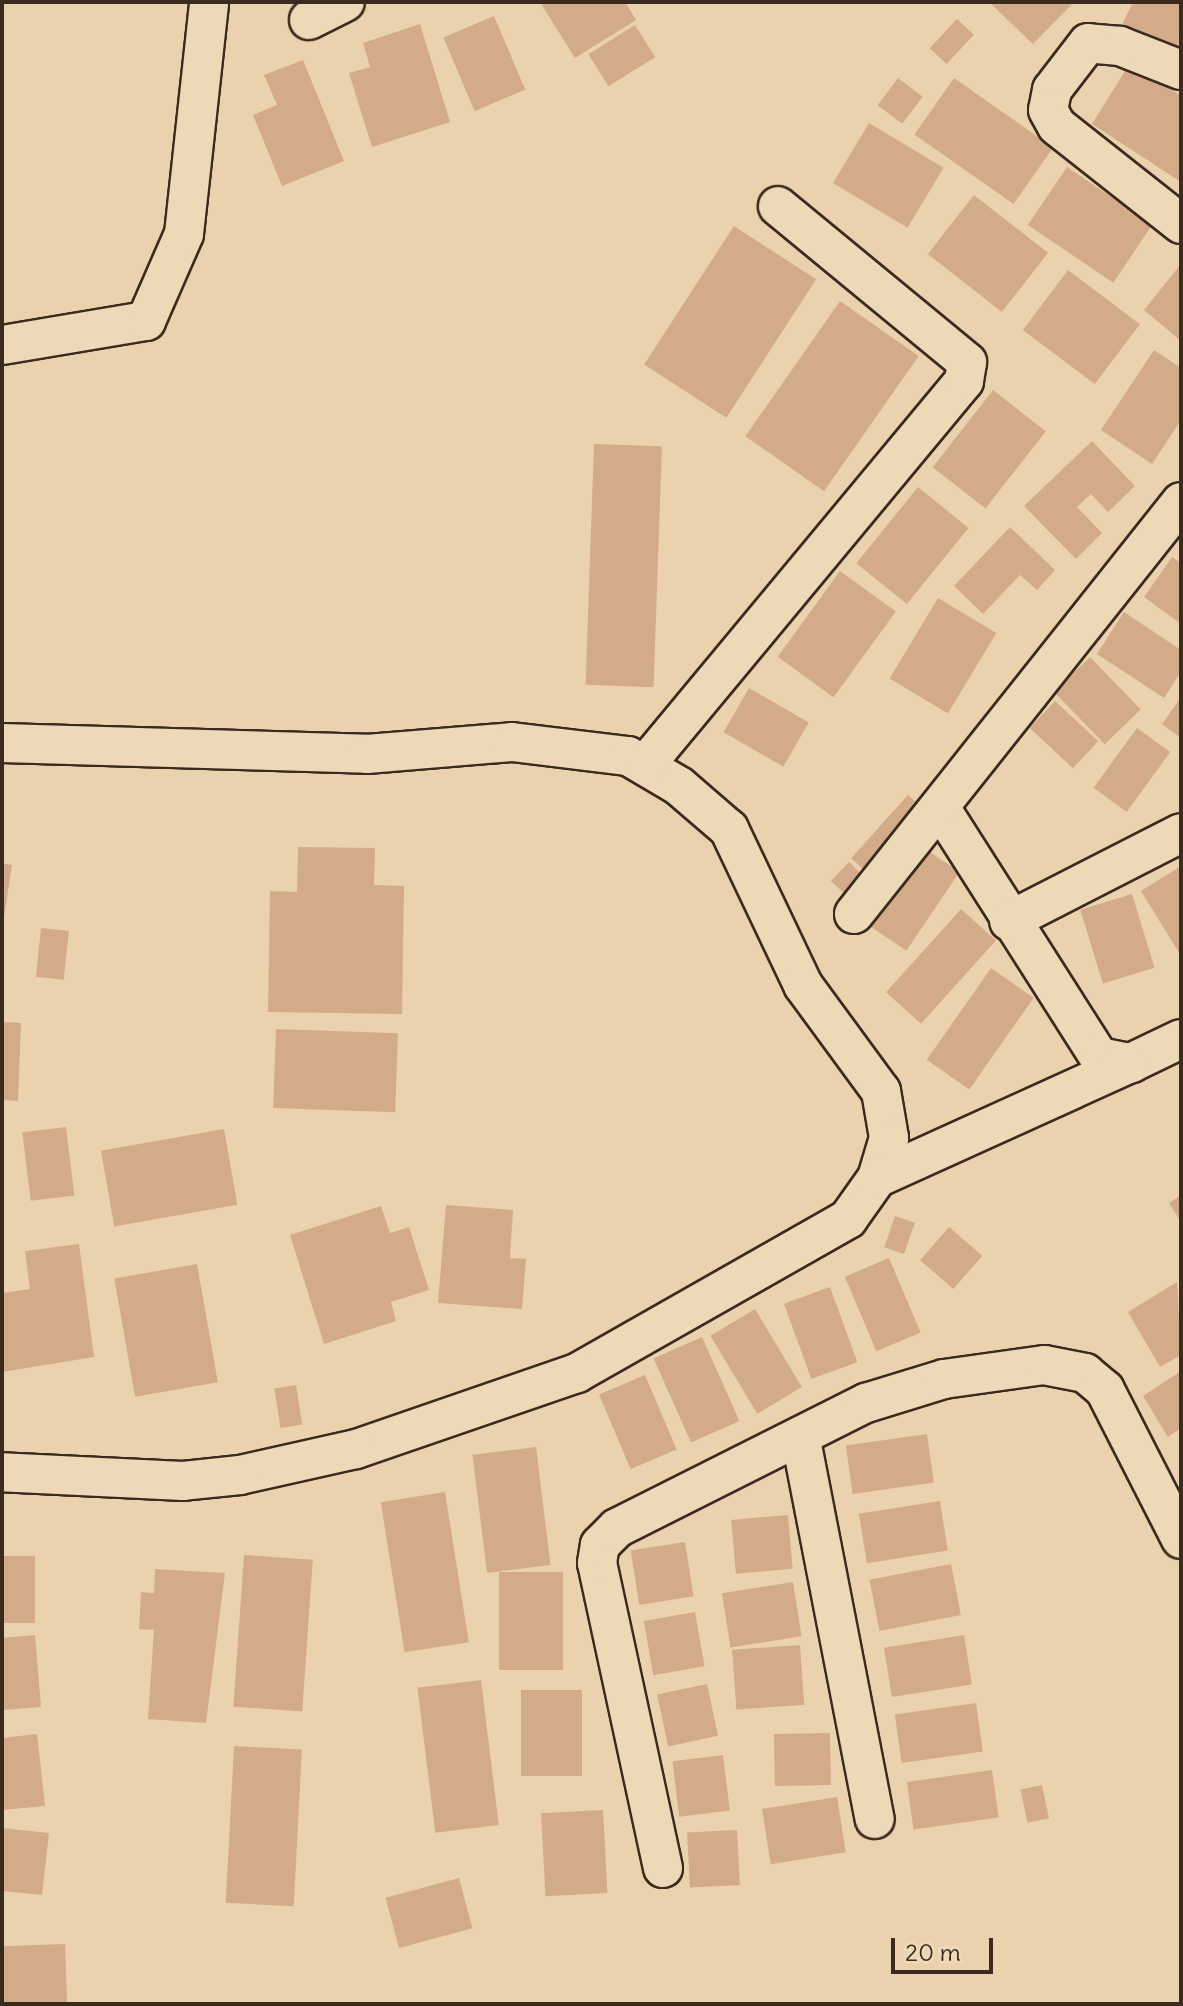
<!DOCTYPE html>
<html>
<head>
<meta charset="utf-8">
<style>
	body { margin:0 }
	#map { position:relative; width:1183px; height:2006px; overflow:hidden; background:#ead2af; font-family:Delius,sans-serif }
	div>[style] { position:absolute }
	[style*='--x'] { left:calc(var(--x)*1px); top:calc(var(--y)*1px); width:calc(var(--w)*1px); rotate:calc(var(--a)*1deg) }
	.building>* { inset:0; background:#d3ab88; transform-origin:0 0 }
	.roads { filter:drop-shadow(2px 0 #3b2a1e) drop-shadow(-2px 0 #3b2a1e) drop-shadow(0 2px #3b2a1e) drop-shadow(0 -2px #3b2a1e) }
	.minor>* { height:38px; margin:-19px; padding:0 19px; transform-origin:19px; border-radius:19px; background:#edd9b7 }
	span { translate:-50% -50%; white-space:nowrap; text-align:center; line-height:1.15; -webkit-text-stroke:7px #edd9b7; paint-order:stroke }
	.frame { position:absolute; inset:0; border:4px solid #3b2a1e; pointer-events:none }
	.scale { position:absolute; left:891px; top:1938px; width:102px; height:36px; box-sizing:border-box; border:4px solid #3b2a1e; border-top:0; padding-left:10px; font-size:24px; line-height:28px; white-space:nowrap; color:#3b2a1e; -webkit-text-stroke:6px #edd9b7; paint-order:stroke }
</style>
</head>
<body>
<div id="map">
	<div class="building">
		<div style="clip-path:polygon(540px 2px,625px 2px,636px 20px,575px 58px)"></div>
		<div style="clip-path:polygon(989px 2px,1074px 2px,1033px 44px)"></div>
		<div style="clip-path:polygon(1133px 2px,1181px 2px,1178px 52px,1122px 25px)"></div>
		<div style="left:494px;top:16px;width:80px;height:55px;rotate:67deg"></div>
		<div style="left:957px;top:19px;width:23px;height:40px;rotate:43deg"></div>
		<div style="clip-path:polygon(420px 24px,450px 122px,372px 147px,349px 73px,370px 67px,363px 43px)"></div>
		<div style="left:635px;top:25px;width:38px;height:55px;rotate:58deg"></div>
		<div style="clip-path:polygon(303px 60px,344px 161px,282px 186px,253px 115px,277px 105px,264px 75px)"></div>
		<div style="clip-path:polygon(1130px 63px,1181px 96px,1181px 182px,1092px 124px)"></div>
		<div style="left:898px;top:78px;width:31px;height:34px;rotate:37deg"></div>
		<div style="left:954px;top:78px;width:121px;height:69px;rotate:35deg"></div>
		<div style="left:869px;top:123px;width:87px;height:70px;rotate:31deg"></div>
		<div style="left:1067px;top:167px;width:103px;height:70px;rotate:34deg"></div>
		<div style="left:974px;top:195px;width:94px;height:75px;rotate:38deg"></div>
		<div style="left:734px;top:226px;width:98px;height:165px;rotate:33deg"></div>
		<div style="clip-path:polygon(1181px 264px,1181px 341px,1144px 310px)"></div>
		<div style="left:1068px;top:270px;width:90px;height:75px;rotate:37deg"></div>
		<div style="left:840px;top:301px;width:96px;height:165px;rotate:35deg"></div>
		<div style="clip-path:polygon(1154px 350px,1181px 368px,1181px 420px,1152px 464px,1101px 430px)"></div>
		<div style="left:993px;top:390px;width:67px;height:98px;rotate:38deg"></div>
		<div style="clip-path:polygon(1092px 441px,1135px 486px,1108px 512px,1091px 494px,1077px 507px,1102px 533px,1076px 559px,1024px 506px)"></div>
		<div style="left:594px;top:444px;width:68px;height:241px;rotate:2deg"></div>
		<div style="left:918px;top:487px;width:65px;height:98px;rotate:39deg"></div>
		<div style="clip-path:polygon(1010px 527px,1055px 570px,1037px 590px,1020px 575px,983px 614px,954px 586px)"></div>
		<div style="clip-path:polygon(1172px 557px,1181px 563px,1181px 624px,1144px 597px)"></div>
		<div style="left:840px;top:571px;width:69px;height:106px;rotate:36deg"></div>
		<div style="left:938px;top:598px;width:68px;height:94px;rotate:31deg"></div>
		<div style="clip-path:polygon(1124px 612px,1181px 650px,1181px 672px,1164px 698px,1097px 654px)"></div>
		<div style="left:1090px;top:657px;width:73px;height:50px;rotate:46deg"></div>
		<div style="left:749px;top:688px;width:69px;height:51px;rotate:30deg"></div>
		<div style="clip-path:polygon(1181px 697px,1181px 738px,1162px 724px)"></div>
		<div style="left:1055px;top:701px;width:59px;height:37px;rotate:43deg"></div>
		<div style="left:1137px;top:728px;width:41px;height:74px;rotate:36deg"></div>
		<div style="left:908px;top:795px;width:30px;height:85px;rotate:42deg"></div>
		<div style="left:918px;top:844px;width:50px;height:95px;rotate:34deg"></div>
		<div style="clip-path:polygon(298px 847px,375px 848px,374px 885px,404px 886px,402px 1014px,268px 1012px,270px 891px,297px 892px)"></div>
		<div style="left:849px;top:862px;width:28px;height:26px;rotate:44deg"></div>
		<div style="clip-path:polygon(2px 863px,12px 865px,4px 917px,2px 917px)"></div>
		<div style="clip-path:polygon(1181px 866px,1181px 956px,1141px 891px)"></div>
		<div style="left:1132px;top:894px;width:77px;height:54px;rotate:73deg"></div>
		<div style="left:961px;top:909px;width:47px;height:112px;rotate:42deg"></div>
		<div style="left:41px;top:928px;width:28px;height:49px;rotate:6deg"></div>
		<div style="left:991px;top:968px;width:52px;height:112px;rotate:35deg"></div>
		<div style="clip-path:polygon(2px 1022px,21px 1023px,18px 1101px,2px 1100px)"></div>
		<div style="left:276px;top:1029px;width:122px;height:79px;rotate:2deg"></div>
		<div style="left:66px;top:1127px;width:69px;height:44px;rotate:83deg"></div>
		<div style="left:224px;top:1129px;width:77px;height:125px;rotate:80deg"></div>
		<div style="clip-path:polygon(1181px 1195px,1181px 1222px,1169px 1203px)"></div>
		<div style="clip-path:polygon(446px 1205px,513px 1210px,510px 1258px,526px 1259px,522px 1309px,438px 1303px)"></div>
		<div style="clip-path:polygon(381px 1206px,390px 1233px,409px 1227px,429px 1290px,391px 1302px,396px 1321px,324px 1344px,290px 1235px)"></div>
		<div style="left:895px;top:1216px;width:21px;height:33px;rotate:19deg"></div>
		<div style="left:949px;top:1227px;width:44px;height:44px;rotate:41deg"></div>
		<div style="clip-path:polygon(79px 1244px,94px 1357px,2px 1372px,2px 1293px,30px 1289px,25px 1251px)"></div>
		<div style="left:889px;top:1258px;width:81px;height:48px;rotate:67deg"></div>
		<div style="left:197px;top:1264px;width:120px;height:84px;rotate:80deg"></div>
		<div style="clip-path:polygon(1177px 1282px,1181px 1355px,1160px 1367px,1128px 1312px)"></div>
		<div style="left:830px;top:1287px;width:80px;height:49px;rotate:70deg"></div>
		<div style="left:755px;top:1309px;width:91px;height:52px;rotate:59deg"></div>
		<div style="left:702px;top:1337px;width:92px;height:53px;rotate:66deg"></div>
		<div style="clip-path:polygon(1181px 1371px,1181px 1428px,1168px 1437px,1143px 1396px)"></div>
		<div style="left:645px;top:1375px;width:81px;height:50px;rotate:67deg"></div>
		<div style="left:296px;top:1385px;width:40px;height:22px;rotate:81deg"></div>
		<div style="left:927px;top:1434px;width:49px;height:82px;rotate:82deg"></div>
		<div style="left:536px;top:1447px;width:119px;height:64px;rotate:83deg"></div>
		<div style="left:445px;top:1492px;width:152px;height:65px;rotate:81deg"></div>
		<div style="left:940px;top:1501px;width:50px;height:82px;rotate:81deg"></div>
		<div style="left:788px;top:1515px;width:54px;height:57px;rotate:85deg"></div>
		<div style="left:685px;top:1542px;width:55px;height:55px;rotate:81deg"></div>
		<div style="left:244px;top:1555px;width:69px;height:152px;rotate:4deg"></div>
		<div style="left:2px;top:1556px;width:33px;height:67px"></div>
		<div style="left:951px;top:1564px;width:52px;height:83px;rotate:79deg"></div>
		<div style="clip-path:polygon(155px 1569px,225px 1573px,206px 1723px,148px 1719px,154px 1630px,139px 1629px,141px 1592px,154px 1593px)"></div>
		<div style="left:499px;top:1572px;width:64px;height:98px"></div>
		<div style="left:793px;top:1582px;width:55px;height:72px;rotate:81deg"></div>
		<div style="left:695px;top:1612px;width:55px;height:52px;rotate:80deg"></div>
		<div style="clip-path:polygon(35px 1635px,41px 1707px,2px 1710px,2px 1638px)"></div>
		<div style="left:964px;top:1635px;width:50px;height:81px;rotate:81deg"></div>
		<div style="left:800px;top:1645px;width:60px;height:68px;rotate:86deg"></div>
		<div style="left:481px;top:1680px;width:146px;height:64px;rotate:83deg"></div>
		<div style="left:707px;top:1684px;width:53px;height:51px;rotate:78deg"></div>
		<div style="left:521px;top:1690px;width:61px;height:86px"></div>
		<div style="left:976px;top:1703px;width:49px;height:82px;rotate:82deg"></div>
		<div style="left:830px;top:1733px;width:52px;height:56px;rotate:89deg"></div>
		<div style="clip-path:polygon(37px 1734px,45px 1806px,2px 1810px,2px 1738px)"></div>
		<div style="left:234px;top:1746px;width:68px;height:157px;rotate:3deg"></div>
		<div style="left:723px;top:1755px;width:56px;height:51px;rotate:83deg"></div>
		<div style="left:992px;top:1770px;width:48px;height:86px;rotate:82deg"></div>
		<div style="left:1042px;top:1785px;width:34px;height:22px;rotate:78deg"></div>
		<div style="left:837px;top:1797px;width:56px;height:76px;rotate:81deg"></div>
		<div style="left:603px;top:1810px;width:83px;height:62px;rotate:87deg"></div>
		<div style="clip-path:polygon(2px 1828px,49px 1833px,42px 1895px,2px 1891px)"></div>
		<div style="left:737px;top:1830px;width:55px;height:50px;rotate:87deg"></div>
		<div style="left:459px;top:1878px;width:52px;height:76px;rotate:75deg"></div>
		<div style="left:65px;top:1944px;width:60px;height:63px;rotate:88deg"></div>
	</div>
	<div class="roads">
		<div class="minor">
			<div style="--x:309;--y:20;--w:40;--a:-26.6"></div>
			<div style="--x:1181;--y:70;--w:66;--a:-158.5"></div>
			<div style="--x:1120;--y:46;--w:32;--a:-175"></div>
			<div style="--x:1088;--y:43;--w:59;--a:127.5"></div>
			<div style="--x:1052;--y:90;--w:20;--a:101"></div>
			<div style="--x:1048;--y:110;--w:18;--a:61"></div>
			<div style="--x:1057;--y:126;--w:158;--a:38.3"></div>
			<div style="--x:2;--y:345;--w:146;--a:-9.5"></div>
			<div style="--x:146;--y:321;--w:95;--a:-66.4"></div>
			<div style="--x:184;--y:234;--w:233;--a:-83.8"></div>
			<div style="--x:2;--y:743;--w:365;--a:1.7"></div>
			<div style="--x:367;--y:754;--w:145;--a:-4.7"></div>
			<div style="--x:512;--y:742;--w:117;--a:6.9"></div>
			<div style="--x:628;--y:756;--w:59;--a:30.5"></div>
			<div style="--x:679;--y:786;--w:66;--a:40.7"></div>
			<div style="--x:729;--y:829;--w:173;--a:64.6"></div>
			<div style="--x:803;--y:985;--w:132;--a:53.7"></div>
			<div style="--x:881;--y:1091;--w:48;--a:80.3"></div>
			<div style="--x:889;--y:1138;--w:42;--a:106.7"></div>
			<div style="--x:877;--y:1178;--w:50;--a:125.3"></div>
			<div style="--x:848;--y:1219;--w:312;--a:150.4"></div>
			<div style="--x:577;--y:1373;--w:234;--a:161"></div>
			<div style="--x:356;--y:1449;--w:119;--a:167.4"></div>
			<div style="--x:240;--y:1475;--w:57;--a:174"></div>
			<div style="--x:183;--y:1481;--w:181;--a:-177.2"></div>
			<div style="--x:646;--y:764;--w:498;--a:-50.3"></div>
			<div style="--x:964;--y:381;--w:19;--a:-81"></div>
			<div style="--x:967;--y:362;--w:245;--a:-140.5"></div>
			<div style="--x:941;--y:809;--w:294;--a:57.5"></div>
			<div style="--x:1099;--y:1057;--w:33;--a:11"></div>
			<div style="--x:1131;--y:1063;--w:55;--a:-25.6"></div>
			<div style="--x:854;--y:914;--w:526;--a:-51.56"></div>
			<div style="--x:1009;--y:921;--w:193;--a:-27.1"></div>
			<div style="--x:877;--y:1178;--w:279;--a:-24.4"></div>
			<div style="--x:801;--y:1440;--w:386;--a:79"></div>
			<div style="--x:663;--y:1868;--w:312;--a:-102.2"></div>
			<div style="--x:597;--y:1563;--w:18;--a:-81"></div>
			<div style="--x:600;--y:1545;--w:24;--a:-45"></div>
			<div style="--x:617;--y:1528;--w:279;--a:-26.7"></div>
			<div style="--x:866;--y:1403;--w:82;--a:-17.1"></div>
			<div style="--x:944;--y:1379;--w:101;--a:-8"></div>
			<div style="--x:1044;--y:1365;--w:42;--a:11"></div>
			<div style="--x:1085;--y:1373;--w:26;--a:40"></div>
			<div style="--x:1105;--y:1390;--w:167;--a:63"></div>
		</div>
	</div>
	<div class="frame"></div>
	<div class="scale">20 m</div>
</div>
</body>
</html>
